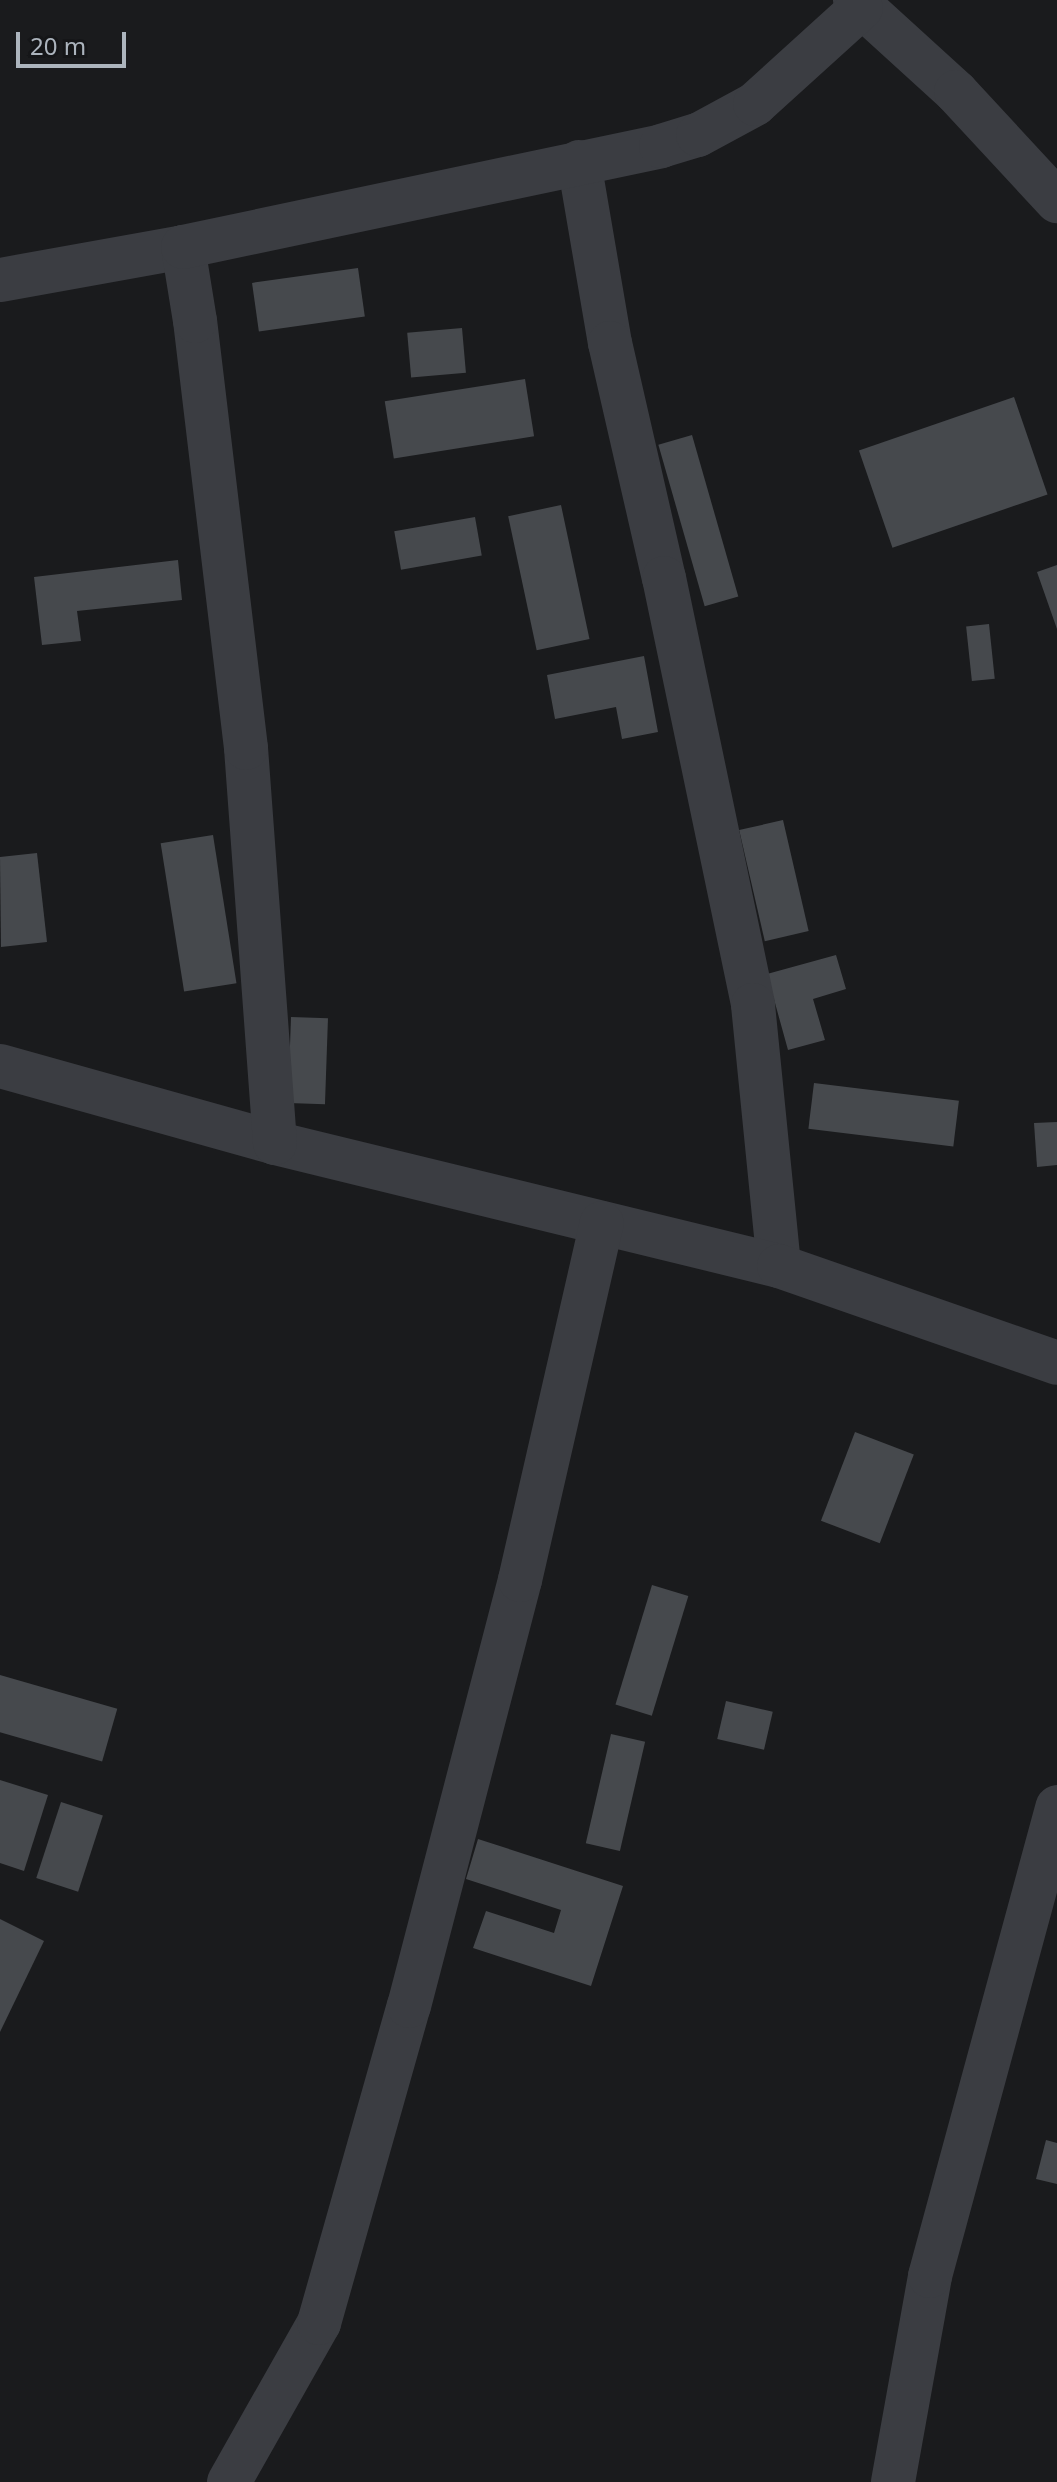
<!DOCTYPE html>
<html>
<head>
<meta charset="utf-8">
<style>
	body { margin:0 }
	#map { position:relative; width:1057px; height:2482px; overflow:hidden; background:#1a1b1d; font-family:"Noto Sans",sans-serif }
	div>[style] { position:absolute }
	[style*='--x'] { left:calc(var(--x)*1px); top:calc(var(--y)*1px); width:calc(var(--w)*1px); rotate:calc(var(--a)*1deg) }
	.building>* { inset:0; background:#46494d; transform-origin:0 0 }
	.minor>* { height:44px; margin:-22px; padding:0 22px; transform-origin:22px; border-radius:22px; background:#3b3d42 }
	span { translate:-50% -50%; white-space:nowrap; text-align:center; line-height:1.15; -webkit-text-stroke:6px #151618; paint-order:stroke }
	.scale { position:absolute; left:16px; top:32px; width:110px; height:36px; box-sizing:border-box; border:4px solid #acb4bd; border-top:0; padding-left:10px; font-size:24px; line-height:28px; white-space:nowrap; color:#acb4bd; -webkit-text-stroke:6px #151618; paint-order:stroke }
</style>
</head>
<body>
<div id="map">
	<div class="building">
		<div style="left:358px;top:268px;width:49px;height:107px;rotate:82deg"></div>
		<div style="left:462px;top:328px;width:45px;height:55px;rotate:85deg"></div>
		<div style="left:525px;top:379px;width:58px;height:142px;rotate:81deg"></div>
		<div style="left:1014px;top:397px;width:103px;height:164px;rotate:71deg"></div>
		<div style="left:692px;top:435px;width:168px;height:35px;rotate:74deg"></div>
		<div style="left:561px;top:505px;width:137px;height:54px;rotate:78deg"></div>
		<div style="left:475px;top:517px;width:39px;height:82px;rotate:80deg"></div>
		<div style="clip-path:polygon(178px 560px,182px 600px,77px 611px,81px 641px,42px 645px,34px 577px)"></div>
		<div style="clip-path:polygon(1057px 565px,1057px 629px,1037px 572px)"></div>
		<div style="left:989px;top:624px;width:55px;height:23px;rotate:84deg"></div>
		<div style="clip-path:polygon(644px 656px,658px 732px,622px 739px,616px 707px,555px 719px,547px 675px)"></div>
		<div style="left:783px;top:820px;width:114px;height:45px;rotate:77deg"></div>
		<div style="left:213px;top:835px;width:150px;height:53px;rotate:81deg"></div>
		<div style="clip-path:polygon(37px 853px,47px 942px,1px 947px,0 857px)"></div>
		<div style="clip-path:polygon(836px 955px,846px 989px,813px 999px,825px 1040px,788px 1050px,767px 974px)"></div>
		<div style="left:291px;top:1017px;width:37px;height:86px;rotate:2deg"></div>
		<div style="left:814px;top:1083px;width:146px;height:46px;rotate:7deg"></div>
		<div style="clip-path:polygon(1057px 1122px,1057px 1165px,1037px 1167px,1034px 1123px)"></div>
		<div style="left:855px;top:1432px;width:63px;height:95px;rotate:21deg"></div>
		<div style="left:652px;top:1585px;width:38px;height:125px;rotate:17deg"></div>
		<div style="left:0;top:1675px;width:122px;height:55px;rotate:16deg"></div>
		<div style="left:726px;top:1701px;width:48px;height:39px;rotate:13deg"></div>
		<div style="left:611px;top:1734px;width:35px;height:112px;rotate:13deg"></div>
		<div style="clip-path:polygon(0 1780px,48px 1795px,24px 1871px,0 1863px)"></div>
		<div style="left:61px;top:1802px;width:44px;height:80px;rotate:18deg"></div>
		<div style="clip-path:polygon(478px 1839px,623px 1886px,591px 1986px,473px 1948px,486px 1911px,554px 1933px,561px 1910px,466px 1879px)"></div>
		<div style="clip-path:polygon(0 1919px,44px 1941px,0 2032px)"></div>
		<div style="clip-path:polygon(1046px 2140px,1057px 2143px,1057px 2184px,1036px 2179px)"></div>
	</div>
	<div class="minor">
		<div style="--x:855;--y:0;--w:137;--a:42.3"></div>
		<div style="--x:956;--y:92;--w:149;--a:47.2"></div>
		<div style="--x:579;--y:162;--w:184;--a:80.3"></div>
		<div style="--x:610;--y:343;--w:241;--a:77.1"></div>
		<div style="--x:664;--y:578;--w:436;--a:78.2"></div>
		<div style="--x:753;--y:1005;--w:262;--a:84.3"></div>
		<div style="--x:0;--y:280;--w:186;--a:-10.2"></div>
		<div style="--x:0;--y:1066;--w:286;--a:15.6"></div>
		<div style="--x:275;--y:1143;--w:519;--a:13.71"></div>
		<div style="--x:779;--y:1266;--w:294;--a:19.2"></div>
		<div style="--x:275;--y:1143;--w:396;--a:-94.2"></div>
		<div style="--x:246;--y:748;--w:430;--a:-96.8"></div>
		<div style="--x:195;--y:321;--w:75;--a:-99.2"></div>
		<div style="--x:183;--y:247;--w:489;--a:-11.9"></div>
		<div style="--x:661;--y:146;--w:39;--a:-17"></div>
		<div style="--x:698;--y:135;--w:65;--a:-28.5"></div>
		<div style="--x:755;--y:104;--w:143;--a:-42.2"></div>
		<div style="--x:229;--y:2482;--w:183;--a:-60.5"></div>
		<div style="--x:319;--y:2323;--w:330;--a:-74.2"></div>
		<div style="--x:409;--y:2006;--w:440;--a:-75.4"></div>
		<div style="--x:520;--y:1580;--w:366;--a:-77.1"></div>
		<div style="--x:893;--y:2482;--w:209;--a:-79.8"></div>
		<div style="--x:930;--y:2276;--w:486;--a:-74.8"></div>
	</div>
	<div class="scale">20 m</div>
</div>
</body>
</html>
